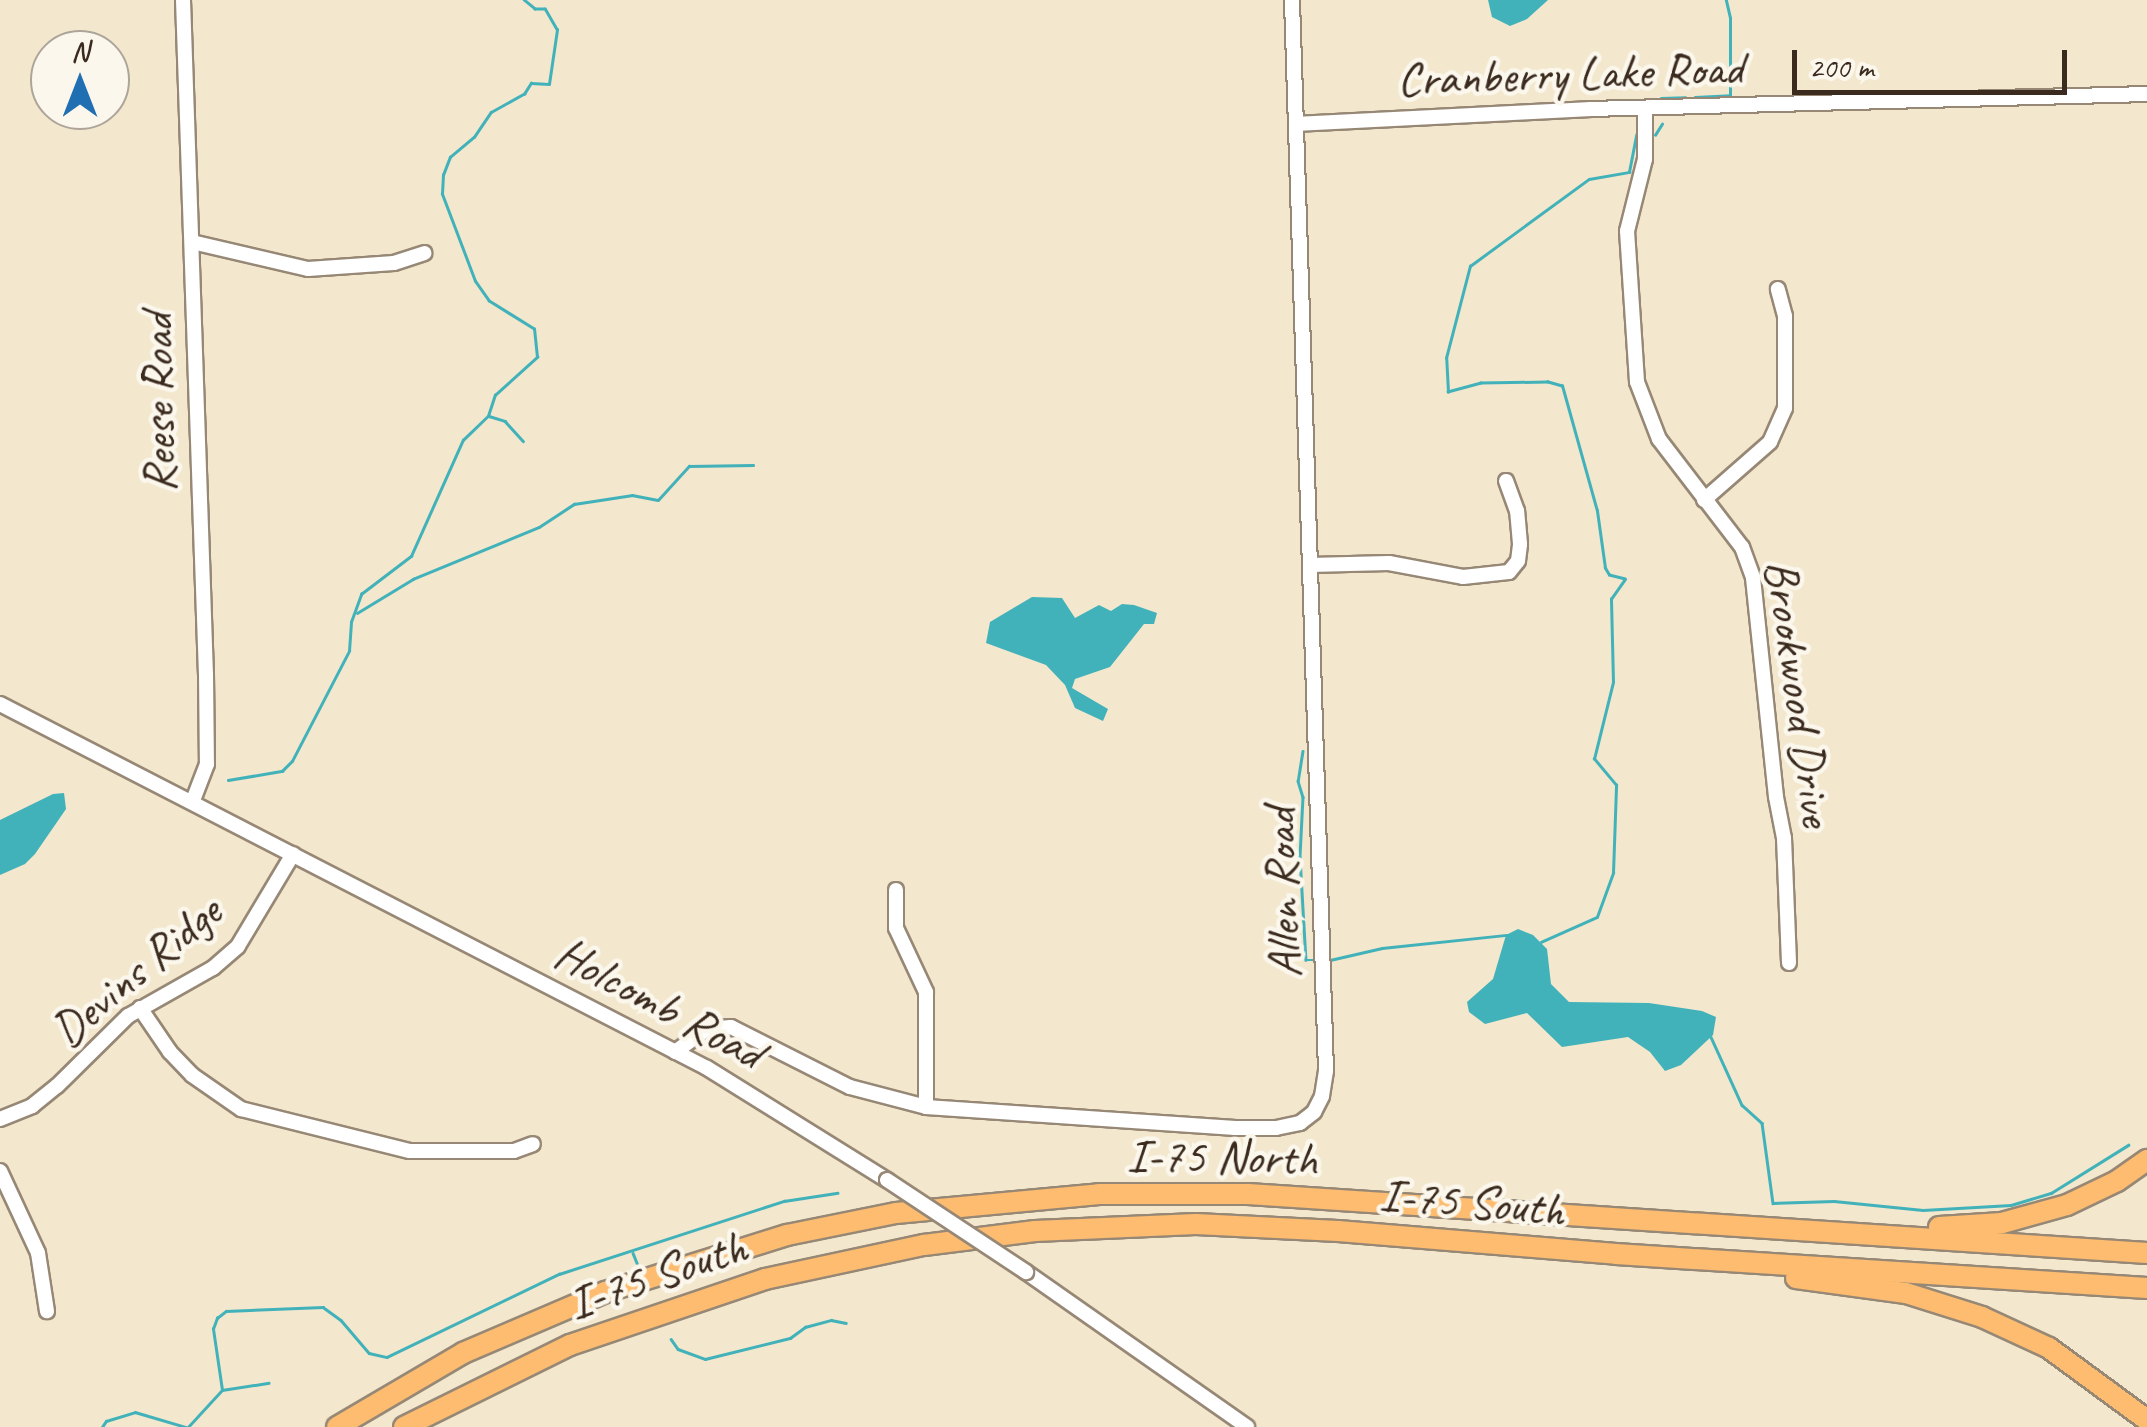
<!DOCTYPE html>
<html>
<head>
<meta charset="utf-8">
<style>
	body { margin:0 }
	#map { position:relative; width:2147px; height:1427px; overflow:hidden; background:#f3e7cd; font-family:Caveat,sans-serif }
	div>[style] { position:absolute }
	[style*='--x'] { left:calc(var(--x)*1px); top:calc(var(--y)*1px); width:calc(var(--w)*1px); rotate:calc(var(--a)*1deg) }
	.water>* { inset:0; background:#42b2ba }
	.stream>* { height:2.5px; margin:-1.25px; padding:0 1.25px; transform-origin:1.25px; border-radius:1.25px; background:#42b2ba }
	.roads { filter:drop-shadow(2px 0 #978876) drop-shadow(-2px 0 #978876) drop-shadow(0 2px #978876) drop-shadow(0 -2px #978876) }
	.minor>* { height:14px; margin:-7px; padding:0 7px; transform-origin:7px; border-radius:7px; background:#fff }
	.highway>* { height:20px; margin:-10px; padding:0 10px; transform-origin:10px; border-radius:10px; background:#fdbc70 }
	.bridges { filter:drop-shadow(2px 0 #978876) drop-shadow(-2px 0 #978876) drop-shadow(0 2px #978876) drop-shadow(0 -2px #978876) }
	.minor-bridge>* { height:14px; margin:-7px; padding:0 7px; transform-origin:7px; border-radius:7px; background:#fff }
	span { translate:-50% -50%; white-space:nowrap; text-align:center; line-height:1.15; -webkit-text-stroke:9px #fbf7ec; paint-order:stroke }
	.street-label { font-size:48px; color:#3b2a1e }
	.north { position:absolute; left:30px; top:30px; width:100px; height:100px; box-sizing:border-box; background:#fbf7ec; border:2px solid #aea59a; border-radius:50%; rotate:0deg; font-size:28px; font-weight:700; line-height:40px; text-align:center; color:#3b2a1e }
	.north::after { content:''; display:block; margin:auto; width:35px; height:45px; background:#1f6fb2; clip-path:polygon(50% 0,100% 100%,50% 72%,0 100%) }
	.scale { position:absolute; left:1792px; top:50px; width:275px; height:45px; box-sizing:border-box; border:5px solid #3b2a1e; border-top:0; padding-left:12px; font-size:30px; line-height:35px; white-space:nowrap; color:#3b2a1e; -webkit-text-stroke:8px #fbf7ec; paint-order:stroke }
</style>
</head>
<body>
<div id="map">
	<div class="water">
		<div style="clip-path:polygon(1488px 0,1548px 0,1527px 19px,1510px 26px,1492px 17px)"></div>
		<div style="clip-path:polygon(1032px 597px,1062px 598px,1075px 618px,1099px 605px,1111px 611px,1122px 604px,1134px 605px,1157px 613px,1154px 624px,1144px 624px,1110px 667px,1075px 679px,1072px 688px,1108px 709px,1103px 721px,1075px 708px,1065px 685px,1046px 665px,986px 643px,990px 622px)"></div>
		<div style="clip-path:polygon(64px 793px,66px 809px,35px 854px,25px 864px,0 875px,0 820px,53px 794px)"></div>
		<div style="clip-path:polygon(1518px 929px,1533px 935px,1547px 949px,1551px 984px,1569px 1002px,1649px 1003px,1702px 1011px,1716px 1017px,1713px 1035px,1681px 1065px,1665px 1071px,1650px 1052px,1628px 1037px,1562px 1047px,1527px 1013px,1485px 1024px,1469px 1012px,1467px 1002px,1493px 979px,1506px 935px)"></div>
	</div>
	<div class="stream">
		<div style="--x:1695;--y:97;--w:35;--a:-3"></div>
		<div style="--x:1730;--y:95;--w:77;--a:-90"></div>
		<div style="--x:1730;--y:18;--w:18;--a:-103"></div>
		<div style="--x:1661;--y:98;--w:24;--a:-2"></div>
		<div style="--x:1655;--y:135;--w:13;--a:-58"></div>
		<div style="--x:489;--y:416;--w:17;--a:17"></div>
		<div style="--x:505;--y:421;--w:27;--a:48"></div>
		<div style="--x:357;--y:613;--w:66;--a:-31.3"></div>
		<div style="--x:413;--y:579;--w:136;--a:-22.4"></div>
		<div style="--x:539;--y:527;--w:42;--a:-33.3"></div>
		<div style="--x:574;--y:504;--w:59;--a:-8.8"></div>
		<div style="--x:632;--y:495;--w:26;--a:11"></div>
		<div style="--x:658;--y:500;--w:46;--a:-47.6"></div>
		<div style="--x:689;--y:466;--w:64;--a:-0.9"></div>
		<div style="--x:1303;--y:751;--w:30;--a:99"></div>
		<div style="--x:1298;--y:781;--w:17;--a:73"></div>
		<div style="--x:1303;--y:797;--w:60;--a:92.9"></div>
		<div style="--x:1300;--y:857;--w:103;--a:86.7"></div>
		<div style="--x:1306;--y:960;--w:11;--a:0"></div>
		<div style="--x:228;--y:780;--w:55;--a:-9.5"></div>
		<div style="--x:282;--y:771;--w:14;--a:-45"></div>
		<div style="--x:292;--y:761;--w:124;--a:-62.6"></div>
		<div style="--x:349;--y:651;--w:29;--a:-86"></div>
		<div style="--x:351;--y:622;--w:30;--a:-70"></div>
		<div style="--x:361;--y:594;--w:63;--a:-37.2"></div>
		<div style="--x:411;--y:556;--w:127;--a:-65.9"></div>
		<div style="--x:463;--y:440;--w:35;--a:-44"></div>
		<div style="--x:488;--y:416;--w:22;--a:-72"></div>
		<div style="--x:495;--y:395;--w:57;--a:-42.1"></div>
		<div style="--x:537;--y:357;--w:28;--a:-96"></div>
		<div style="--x:534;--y:329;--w:53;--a:-148.1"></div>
		<div style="--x:489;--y:301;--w:24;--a:-125"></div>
		<div style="--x:475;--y:281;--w:93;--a:-110.8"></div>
		<div style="--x:442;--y:194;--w:19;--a:-87"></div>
		<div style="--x:443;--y:175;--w:19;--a:-69"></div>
		<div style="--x:450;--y:157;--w:31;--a:-40"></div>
		<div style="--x:474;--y:137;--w:30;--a:-56"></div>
		<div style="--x:491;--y:112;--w:38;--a:-29"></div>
		<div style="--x:524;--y:94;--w:13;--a:-58"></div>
		<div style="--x:531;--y:83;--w:18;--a:3"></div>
		<div style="--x:549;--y:84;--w:55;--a:-81.6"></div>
		<div style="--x:557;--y:30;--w:24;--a:-120"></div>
		<div style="--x:545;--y:9;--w:10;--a:180"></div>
		<div style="--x:535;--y:9;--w:14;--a:-141"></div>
		<div style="--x:1541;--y:942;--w:61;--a:-24.1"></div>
		<div style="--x:1597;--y:917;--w:47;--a:-70"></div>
		<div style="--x:1613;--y:873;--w:88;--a:-88"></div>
		<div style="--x:1616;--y:785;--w:34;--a:-130"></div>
		<div style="--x:1594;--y:759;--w:79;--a:-76.1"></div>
		<div style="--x:1613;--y:682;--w:83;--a:-91.4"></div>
		<div style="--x:1611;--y:599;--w:24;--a:-55"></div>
		<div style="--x:1625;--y:579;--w:16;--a:-166"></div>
		<div style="--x:1609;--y:575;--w:8;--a:-120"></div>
		<div style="--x:1605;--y:568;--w:58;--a:-98"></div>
		<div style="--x:1597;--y:511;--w:130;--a:-105.6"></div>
		<div style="--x:1562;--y:386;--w:15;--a:-164"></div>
		<div style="--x:1548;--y:382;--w:67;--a:179.1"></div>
		<div style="--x:1481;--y:383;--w:34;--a:165"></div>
		<div style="--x:1448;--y:392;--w:34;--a:-93"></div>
		<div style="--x:1446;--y:358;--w:95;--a:-75.4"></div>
		<div style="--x:1470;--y:266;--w:147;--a:-36.2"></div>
		<div style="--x:1589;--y:179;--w:41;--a:-9.9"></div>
		<div style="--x:1629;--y:172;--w:38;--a:-79"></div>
		<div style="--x:1330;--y:960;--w:53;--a:-13"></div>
		<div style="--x:1382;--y:948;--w:125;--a:-6"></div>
		<div style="--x:1711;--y:1037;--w:75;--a:65.5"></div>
		<div style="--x:1742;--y:1105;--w:27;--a:42"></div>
		<div style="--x:1762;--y:1123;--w:81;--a:82.2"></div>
		<div style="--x:1773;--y:1203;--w:61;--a:-1.9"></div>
		<div style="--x:1834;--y:1201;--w:89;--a:5.8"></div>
		<div style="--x:1923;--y:1210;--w:88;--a:-3.3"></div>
		<div style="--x:2011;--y:1205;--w:42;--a:-16.7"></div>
		<div style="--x:2051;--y:1193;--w:91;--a:-31.9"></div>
		<div style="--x:633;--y:1253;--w:11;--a:68"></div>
		<div style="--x:671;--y:1339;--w:12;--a:55"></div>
		<div style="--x:678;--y:1349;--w:29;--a:20"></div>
		<div style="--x:705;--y:1359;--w:88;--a:-13.9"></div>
		<div style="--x:790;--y:1338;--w:19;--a:-36"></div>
		<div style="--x:805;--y:1327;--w:27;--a:-15"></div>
		<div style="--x:831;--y:1320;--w:15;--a:11"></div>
		<div style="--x:222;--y:1390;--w:62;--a:-98.4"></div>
		<div style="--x:213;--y:1329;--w:12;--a:-70"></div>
		<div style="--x:217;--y:1318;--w:11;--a:-38"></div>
		<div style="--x:226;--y:1311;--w:97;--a:-2.4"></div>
		<div style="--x:323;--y:1307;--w:22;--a:36"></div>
		<div style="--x:341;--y:1320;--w:43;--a:49.7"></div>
		<div style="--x:369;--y:1353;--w:18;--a:13"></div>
		<div style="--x:387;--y:1357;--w:191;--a:-25.8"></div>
		<div style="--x:559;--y:1274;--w:237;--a:-18"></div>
		<div style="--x:784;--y:1201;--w:54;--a:-8.6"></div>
		<div style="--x:102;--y:1427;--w:7;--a:-56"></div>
		<div style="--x:106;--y:1421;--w:30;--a:-17"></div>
		<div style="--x:135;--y:1412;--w:53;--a:16.4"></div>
		<div style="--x:188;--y:1427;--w:50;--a:-47.4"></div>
		<div style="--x:222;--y:1390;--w:47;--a:-8.7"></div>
	</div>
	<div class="roads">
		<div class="minor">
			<div style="--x:183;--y:0;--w:674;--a:88.05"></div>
			<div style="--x:206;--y:674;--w:90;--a:89.4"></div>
			<div style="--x:207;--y:764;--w:40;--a:111"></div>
			<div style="--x:1645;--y:108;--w:51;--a:90"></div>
			<div style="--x:1645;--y:159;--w:74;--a:104"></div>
			<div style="--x:1627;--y:231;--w:151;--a:86.2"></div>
			<div style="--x:1637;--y:382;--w:61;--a:68.9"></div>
			<div style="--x:1659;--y:439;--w:136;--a:52.5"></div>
			<div style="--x:1742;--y:547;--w:33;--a:70"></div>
			<div style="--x:1753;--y:578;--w:220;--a:84"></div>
			<div style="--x:1776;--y:797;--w:42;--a:79"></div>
			<div style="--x:1784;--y:838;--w:125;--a:87.7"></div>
			<div style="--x:1297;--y:124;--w:293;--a:-2.9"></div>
			<div style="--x:1590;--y:109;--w:557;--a:-1.54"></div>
			<div style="--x:192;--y:242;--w:119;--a:13.1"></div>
			<div style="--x:308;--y:269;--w:86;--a:-4"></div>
			<div style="--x:394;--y:263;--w:32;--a:-18"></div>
			<div style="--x:1704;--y:500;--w:88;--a:-41.3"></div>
			<div style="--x:1770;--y:442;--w:37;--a:-66"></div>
			<div style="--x:1785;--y:408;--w:92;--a:-90"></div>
			<div style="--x:1785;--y:316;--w:28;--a:-105"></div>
			<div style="--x:1310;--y:565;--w:79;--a:-1.5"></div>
			<div style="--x:1389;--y:563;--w:75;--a:10.7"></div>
			<div style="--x:1463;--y:577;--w:46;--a:-6.2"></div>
			<div style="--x:1509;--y:572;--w:14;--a:-51"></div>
			<div style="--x:1518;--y:561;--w:17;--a:-83"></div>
			<div style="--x:1520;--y:544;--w:33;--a:-95"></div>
			<div style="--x:1517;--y:511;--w:32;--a:-110"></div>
			<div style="--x:0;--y:704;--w:795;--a:27.24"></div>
			<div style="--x:707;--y:1068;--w:212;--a:31.9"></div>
			<div style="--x:896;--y:890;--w:38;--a:90"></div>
			<div style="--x:896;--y:928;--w:71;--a:64.9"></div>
			<div style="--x:926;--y:992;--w:115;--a:90"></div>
			<div style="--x:140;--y:1008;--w:53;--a:55.7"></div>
			<div style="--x:170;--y:1052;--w:32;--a:46"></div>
			<div style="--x:192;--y:1075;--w:60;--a:34.8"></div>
			<div style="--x:241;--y:1109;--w:174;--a:14"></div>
			<div style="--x:410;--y:1151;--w:104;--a:0"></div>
			<div style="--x:514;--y:1151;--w:20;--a:-20"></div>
			<div style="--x:675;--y:1052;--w:39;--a:-36"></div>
			<div style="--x:707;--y:1029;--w:24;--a:-5"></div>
			<div style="--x:731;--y:1027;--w:133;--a:26.8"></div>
			<div style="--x:850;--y:1087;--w:79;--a:14.7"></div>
			<div style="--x:926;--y:1107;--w:310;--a:3.9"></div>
			<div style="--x:1235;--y:1128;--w:41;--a:0"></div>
			<div style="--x:1276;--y:1128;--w:25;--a:-12"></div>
			<div style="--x:1300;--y:1123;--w:18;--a:-38"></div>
			<div style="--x:1314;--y:1112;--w:18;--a:-63"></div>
			<div style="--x:1322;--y:1096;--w:25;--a:-81"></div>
			<div style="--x:1326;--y:1071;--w:1072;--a:-91.82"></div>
			<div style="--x:0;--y:1119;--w:35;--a:-22"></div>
			<div style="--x:32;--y:1106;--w:32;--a:-39"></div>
			<div style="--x:57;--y:1086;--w:100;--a:-44.6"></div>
			<div style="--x:128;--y:1016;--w:98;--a:-29.5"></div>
			<div style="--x:213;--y:968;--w:33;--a:-41"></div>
			<div style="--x:238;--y:946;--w:107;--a:-59.1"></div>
			<div style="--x:0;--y:1171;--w:90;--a:65.1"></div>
			<div style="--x:38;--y:1253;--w:59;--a:81.2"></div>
			<div style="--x:1026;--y:1272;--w:270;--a:35"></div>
		</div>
		<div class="highway">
			<div style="--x:1939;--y:1227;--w:63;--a:-3.6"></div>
			<div style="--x:2002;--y:1223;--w:67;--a:-15.5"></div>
			<div style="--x:2067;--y:1205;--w:55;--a:-25.6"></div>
			<div style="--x:2117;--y:1181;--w:37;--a:-35"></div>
			<div style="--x:1796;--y:1278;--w:111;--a:7.8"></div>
			<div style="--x:1906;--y:1293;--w:80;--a:17.5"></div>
			<div style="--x:1982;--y:1317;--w:74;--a:24.8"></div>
			<div style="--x:2049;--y:1348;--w:122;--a:36.3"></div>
			<div style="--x:337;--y:1427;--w:146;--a:-30.4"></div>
			<div style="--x:463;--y:1353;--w:155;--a:-23.2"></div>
			<div style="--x:605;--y:1292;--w:191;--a:-17.4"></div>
			<div style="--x:787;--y:1235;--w:111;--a:-11.4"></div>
			<div style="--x:896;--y:1213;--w:204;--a:-5.3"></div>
			<div style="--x:1099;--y:1194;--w:149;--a:0"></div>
			<div style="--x:1248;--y:1194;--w:901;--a:3.75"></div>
			<div style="--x:404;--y:1427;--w:185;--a:-26.3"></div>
			<div style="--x:570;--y:1345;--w:206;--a:-18.7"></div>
			<div style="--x:765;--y:1279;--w:163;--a:-12.1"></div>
			<div style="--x:924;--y:1245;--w:112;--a:-7.2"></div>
			<div style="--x:1035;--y:1231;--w:161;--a:-2.5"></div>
			<div style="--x:1196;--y:1224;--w:142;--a:2.8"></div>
			<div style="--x:1338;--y:1231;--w:279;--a:4.7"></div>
			<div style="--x:1616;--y:1254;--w:532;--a:3.66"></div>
		</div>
	</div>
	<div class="bridges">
		<div class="minor-bridge">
			<div style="--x:887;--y:1180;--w:167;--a:33.5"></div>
		</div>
	</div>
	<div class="street-label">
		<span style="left:1570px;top:74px;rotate:-2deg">Cranberry Lake Road</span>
		<span style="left:158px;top:403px;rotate:-91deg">Reese Road</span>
		<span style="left:1799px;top:693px;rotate:82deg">Brookwood Drive</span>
		<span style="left:1282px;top:893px;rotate:-92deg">Allen Road</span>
		<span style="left:136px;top:971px;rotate:-40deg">Devins Ridge</span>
		<span style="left:659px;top:1003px;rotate:28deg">Holcomb Road</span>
		<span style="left:1222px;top:1157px;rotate:1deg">I-75 North</span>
		<span style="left:1472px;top:1202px;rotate:5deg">I-75 South</span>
		<span style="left:657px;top:1275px;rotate:-19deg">I-75 South</span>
	</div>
	<div class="north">N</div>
	<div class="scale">200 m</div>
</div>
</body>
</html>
